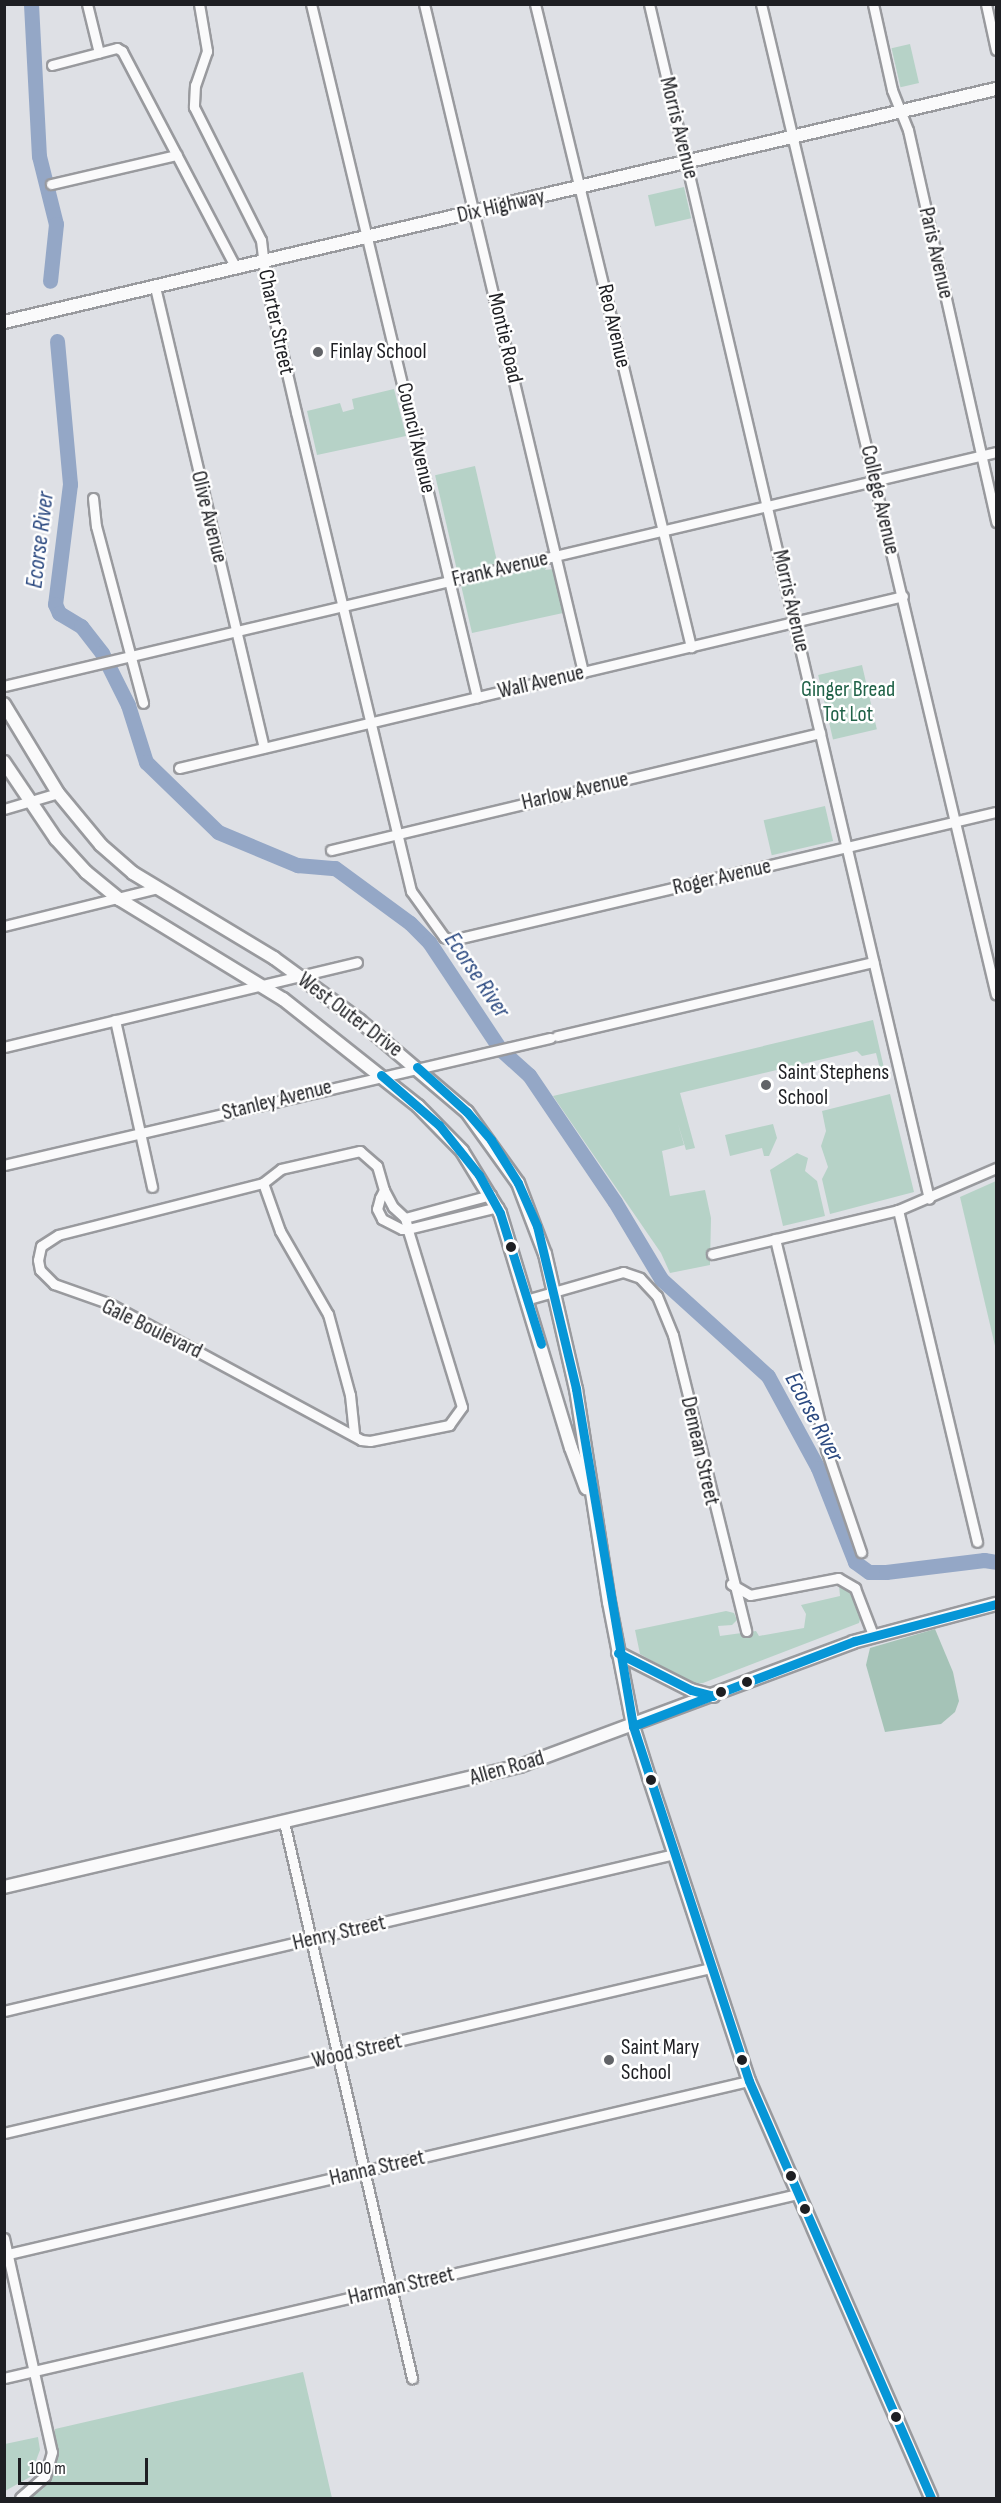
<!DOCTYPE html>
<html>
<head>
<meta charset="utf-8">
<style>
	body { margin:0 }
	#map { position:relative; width:1001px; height:2503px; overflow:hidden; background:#dee0e5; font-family:"Sofia Sans Condensed",sans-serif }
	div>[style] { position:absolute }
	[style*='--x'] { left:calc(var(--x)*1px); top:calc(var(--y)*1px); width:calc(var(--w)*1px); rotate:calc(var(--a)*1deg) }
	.green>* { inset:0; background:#b6d2c7; transform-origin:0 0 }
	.forest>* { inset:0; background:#a5c3b7 }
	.river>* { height:15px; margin:-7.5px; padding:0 7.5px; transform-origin:7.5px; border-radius:7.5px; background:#94a7c6 }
	.roads { filter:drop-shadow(2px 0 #999a9e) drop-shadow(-2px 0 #999a9e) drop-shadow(0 2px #999a9e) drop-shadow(0 -2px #999a9e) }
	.minor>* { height:9px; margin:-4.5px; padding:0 4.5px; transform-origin:4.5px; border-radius:4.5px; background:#fafafb }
	.major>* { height:12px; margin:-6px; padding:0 6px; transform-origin:6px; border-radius:6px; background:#fafafb }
	.bus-1>* { height:9px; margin:-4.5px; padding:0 4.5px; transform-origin:4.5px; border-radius:4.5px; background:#0696d7 }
	.dots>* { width:16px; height:16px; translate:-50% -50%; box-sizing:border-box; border:3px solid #fff; border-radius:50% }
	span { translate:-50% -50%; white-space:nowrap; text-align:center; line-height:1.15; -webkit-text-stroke:5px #fff; paint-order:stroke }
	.street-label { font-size:22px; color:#1e1f23 }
	.poi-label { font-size:22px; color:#1e1f23 }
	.left { translate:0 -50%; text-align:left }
	.park-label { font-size:22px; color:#206248 }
	.water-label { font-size:24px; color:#2b4980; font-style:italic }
	.frame { position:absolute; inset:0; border:6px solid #1e1f23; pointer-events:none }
	.scale { position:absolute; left:18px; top:2458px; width:130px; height:27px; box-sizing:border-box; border:3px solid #1e1f23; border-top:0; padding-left:8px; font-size:18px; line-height:21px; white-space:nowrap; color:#1e1f23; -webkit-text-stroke:4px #fff; paint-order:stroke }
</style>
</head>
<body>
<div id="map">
	<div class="green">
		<div style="left:910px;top:44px;width:40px;height:19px;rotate:77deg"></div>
		<div style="left:684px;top:187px;width:32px;height:37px;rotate:77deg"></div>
		<div style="clip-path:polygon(394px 389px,406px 436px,317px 455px,307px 411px,340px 403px,343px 412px,354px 409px,352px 399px)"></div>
		<div style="left:475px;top:466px;width:100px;height:41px;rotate:77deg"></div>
		<div style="clip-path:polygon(548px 565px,545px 570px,553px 569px,563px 613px,472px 633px,461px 585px)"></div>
		<div style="left:862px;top:665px;width:66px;height:45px;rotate:77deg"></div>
		<div style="left:825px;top:806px;width:36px;height:63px;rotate:77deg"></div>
		<div style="clip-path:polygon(873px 1020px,887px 1081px,883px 1081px,876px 1053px,862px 1056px,857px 1051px,680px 1093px,695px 1148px,686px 1150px,678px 1124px,684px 1145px,662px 1151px,670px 1196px,705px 1190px,711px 1218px,710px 1265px,670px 1273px,661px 1253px,553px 1096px)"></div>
		<div style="clip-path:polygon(890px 1094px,914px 1192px,830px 1214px,822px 1179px,828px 1167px,821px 1146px,826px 1131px,822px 1111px)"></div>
		<div style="clip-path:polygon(773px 1124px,777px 1138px,769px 1156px,764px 1156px,762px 1148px,730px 1156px,725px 1135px)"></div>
		<div style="clip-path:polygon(797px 1153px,808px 1158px,805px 1171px,817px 1181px,825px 1216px,783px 1226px,770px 1170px)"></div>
		<div style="clip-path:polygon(996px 1181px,996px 1350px,960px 1197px)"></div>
		<div style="clip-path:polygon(839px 1585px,851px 1591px,861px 1616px,859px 1623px,703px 1683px,693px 1684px,640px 1654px,635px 1630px,726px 1611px,734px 1613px,737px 1620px,732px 1625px,718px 1626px,720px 1636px,756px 1631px,759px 1636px,804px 1628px,806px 1614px,801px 1605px,840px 1596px)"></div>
		<div style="clip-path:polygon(303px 2372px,332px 2498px,30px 2498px,43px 2489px,54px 2469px,55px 2429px)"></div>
		<div style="clip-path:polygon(38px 2437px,40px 2450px,30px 2477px,5px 2491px,5px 2444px)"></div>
	</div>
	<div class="forest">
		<div style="clip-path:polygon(935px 1629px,953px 1672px,959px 1701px,955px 1712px,941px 1724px,885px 1732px,866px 1665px,870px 1648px)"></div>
	</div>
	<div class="river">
		<div style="--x:31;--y:4;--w:152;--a:87"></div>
		<div style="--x:39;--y:156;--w:70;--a:76"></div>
		<div style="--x:56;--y:224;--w:57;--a:96"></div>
		<div style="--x:57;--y:341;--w:144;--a:84.8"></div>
		<div style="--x:70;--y:484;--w:121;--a:97.1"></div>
		<div style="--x:55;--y:604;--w:10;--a:66"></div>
		<div style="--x:59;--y:613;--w:26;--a:31"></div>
		<div style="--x:81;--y:626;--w:34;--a:52"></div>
		<div style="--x:102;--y:653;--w:58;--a:63.4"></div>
		<div style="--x:128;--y:705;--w:60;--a:72.5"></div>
		<div style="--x:146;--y:762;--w:100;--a:44.2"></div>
		<div style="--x:218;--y:832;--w:86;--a:22.7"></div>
		<div style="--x:297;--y:865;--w:38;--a:5"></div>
		<div style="--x:335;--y:868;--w:93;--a:36.3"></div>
		<div style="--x:410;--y:923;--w:27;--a:45"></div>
		<div style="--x:429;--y:942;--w:128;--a:56.4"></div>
		<div style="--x:500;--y:1049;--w:39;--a:42"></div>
		<div style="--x:529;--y:1075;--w:153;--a:55.9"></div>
		<div style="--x:615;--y:1202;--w:90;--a:59.1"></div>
		<div style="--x:661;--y:1279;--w:144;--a:42.2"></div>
		<div style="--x:768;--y:1376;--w:105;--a:61.5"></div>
		<div style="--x:818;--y:1468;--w:101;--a:68.5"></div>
		<div style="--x:855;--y:1562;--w:17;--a:36"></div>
		<div style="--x:869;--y:1572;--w:17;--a:0"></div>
		<div style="--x:886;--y:1572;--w:99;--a:-7"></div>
		<div style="--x:984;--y:1560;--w:12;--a:9"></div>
	</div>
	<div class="roads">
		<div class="minor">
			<div style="--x:87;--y:4;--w:50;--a:76.2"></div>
			<div style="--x:199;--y:4;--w:48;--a:80.3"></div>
			<div style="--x:207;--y:51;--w:36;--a:109"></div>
			<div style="--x:195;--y:85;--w:22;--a:93"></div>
			<div style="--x:194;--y:107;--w:149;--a:63.3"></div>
			<div style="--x:261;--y:240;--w:43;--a:83.4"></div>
			<div style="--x:266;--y:283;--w:132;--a:76.9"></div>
			<div style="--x:296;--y:412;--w:493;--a:76.5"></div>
			<div style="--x:411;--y:891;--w:57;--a:54.3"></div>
			<div style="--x:444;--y:937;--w:9;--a:21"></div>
			<div style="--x:452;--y:940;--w:559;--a:-13.24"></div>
			<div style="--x:311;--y:4;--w:713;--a:76.53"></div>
			<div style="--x:424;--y:4;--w:687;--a:76.61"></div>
			<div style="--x:535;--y:4;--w:662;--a:76.36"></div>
			<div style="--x:649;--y:4;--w:1227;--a:76.81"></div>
			<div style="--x:761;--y:4;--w:1018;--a:76.66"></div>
			<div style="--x:873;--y:4;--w:88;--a:77.5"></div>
			<div style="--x:892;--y:90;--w:43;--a:68.2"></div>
			<div style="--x:908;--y:130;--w:402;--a:77.3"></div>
			<div style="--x:986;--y:4;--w:47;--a:77.7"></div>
			<div style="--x:52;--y:65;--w:67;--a:-14.7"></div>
			<div style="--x:117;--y:48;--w:6;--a:31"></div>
			<div style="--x:122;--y:51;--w:245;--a:62.3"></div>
			<div style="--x:51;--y:184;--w:129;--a:-13"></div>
			<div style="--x:155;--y:287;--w:473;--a:76.7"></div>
			<div style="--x:93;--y:498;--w:28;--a:84"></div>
			<div style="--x:96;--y:526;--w:183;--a:75.1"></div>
			<div style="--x:4;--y:686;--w:1019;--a:-13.27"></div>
			<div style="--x:179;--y:768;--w:744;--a:-13.36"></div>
			<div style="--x:4;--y:809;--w:56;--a:-16.5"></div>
			<div style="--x:331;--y:850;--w:503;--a:-13.46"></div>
			<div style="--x:4;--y:926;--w:158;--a:-13.9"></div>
			<div style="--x:115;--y:1020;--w:171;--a:77.5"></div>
			<div style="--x:557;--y:1036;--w:325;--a:-13.2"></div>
			<div style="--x:4;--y:1047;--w:363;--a:-13.5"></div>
			<div style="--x:4;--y:1165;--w:561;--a:-13.09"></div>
			<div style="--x:263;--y:1183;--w:51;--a:70.5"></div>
			<div style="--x:280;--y:1231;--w:96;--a:60"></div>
			<div style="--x:328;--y:1314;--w:84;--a:74.8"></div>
			<div style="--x:350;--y:1395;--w:39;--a:84"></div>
			<div style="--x:384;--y:1190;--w:25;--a:-106"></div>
			<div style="--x:377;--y:1166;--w:23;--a:-139"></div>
			<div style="--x:360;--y:1151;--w:81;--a:167.2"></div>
			<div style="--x:281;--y:1169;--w:23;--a:142"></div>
			<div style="--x:263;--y:1183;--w:211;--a:165.8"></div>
			<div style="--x:58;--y:1235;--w:20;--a:147"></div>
			<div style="--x:41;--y:1246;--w:14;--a:102"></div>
			<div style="--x:38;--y:1260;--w:10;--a:79"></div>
			<div style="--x:40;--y:1270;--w:20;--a:45"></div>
			<div style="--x:54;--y:1284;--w:57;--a:19.4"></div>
			<div style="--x:108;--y:1303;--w:288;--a:28.4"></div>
			<div style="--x:361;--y:1440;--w:9;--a:6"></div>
			<div style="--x:370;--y:1441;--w:81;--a:-11.4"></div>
			<div style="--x:449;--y:1425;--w:22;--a:-54"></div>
			<div style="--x:462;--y:1407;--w:185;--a:-107"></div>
			<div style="--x:408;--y:1230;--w:1;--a:-90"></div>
			<div style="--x:408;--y:1229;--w:11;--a:-105"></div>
			<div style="--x:405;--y:1218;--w:16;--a:-137"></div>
			<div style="--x:393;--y:1207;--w:19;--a:-118"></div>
			<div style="--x:384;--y:1190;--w:9;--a:117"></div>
			<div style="--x:380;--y:1198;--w:11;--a:105"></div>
			<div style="--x:377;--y:1209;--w:11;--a:63"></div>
			<div style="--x:382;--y:1219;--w:22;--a:27"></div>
			<div style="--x:402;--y:1229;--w:6;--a:0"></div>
			<div style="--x:408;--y:1229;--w:93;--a:-13.7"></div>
			<div style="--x:898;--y:1210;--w:341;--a:76.6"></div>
			<div style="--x:405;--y:1218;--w:89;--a:-15"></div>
			<div style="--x:775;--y:1239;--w:216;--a:76.3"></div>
			<div style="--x:826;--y:1449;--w:109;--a:71.2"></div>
			<div style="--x:712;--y:1254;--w:191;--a:-13.3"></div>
			<div style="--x:898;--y:1210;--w:107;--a:-23.2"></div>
			<div style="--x:529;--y:1299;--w:98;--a:-16"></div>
			<div style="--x:623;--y:1272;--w:18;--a:19"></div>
			<div style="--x:640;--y:1278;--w:25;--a:47"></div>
			<div style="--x:657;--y:1296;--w:42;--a:67.7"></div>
			<div style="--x:673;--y:1335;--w:305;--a:76.1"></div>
			<div style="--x:731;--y:1584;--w:22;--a:30"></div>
			<div style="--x:750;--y:1595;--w:90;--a:-10.9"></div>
			<div style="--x:838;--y:1578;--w:20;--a:30"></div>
			<div style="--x:855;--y:1588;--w:50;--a:69"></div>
			<div style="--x:284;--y:1822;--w:571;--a:77.04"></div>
			<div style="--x:4;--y:2011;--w:688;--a:-13.19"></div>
			<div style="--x:4;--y:2133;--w:725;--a:-13.15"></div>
			<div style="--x:4;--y:2238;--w:219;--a:77.4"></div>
			<div style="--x:52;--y:2452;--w:25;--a:106"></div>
			<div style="--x:45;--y:2476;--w:33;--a:139"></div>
			<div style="--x:4;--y:2255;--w:765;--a:-13.15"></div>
			<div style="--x:4;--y:2378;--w:814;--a:-13.06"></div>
		</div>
		<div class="major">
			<div style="--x:4;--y:322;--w:1019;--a:-13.22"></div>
			<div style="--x:4;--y:704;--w:104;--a:58.8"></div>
			<div style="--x:58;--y:793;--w:67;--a:50.4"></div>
			<div style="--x:101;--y:845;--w:43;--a:41.2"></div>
			<div style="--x:133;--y:873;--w:165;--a:31.1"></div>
			<div style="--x:274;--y:958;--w:107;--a:36.2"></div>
			<div style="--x:360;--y:1021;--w:140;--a:40.4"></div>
			<div style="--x:467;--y:1112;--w:87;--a:54.3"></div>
			<div style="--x:518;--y:1183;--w:76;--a:69.2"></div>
			<div style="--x:545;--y:1254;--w:139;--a:77.1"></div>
			<div style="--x:576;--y:1389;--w:216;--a:81.2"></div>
			<div style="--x:609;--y:1602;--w:126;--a:79"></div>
			<div style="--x:633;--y:1726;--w:53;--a:72.6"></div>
			<div style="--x:649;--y:1777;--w:320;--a:71.8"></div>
			<div style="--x:749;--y:2081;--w:455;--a:66.4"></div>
			<div style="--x:4;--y:762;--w:93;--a:56"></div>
			<div style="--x:56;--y:839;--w:45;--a:47.7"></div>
			<div style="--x:86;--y:872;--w:43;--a:39.3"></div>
			<div style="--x:119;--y:899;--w:192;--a:31.4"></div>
			<div style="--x:283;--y:999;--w:172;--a:38.4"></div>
			<div style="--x:418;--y:1106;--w:63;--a:45.6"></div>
			<div style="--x:462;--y:1151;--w:73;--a:58.5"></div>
			<div style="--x:500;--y:1213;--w:245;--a:73.2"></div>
			<div style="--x:571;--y:1448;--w:43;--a:69.4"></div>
			<div style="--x:618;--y:1653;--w:82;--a:26.9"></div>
			<div style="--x:691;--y:1690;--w:23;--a:15"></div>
			<div style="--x:4;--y:1887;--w:530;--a:-13.2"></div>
			<div style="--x:520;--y:1766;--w:355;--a:-20.4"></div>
			<div style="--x:853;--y:1642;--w:148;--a:-14.9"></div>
		</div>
	</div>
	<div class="bus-1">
		<div style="--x:417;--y:1067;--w:67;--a:42"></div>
		<div style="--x:467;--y:1112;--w:37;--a:49"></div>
		<div style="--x:491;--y:1140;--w:51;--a:57.9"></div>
		<div style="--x:518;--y:1183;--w:47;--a:66.2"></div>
		<div style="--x:537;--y:1226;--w:168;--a:76.5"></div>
		<div style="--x:576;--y:1389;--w:342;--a:80.4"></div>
		<div style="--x:633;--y:1726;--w:373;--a:71.9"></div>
		<div style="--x:749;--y:2081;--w:455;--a:66.4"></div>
		<div style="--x:381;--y:1075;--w:77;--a:40.8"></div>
		<div style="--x:439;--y:1125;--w:64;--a:51.3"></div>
		<div style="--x:479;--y:1175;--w:43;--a:61.1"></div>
		<div style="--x:500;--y:1213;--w:137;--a:72.6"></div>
		<div style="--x:618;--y:1653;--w:82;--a:26.9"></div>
		<div style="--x:691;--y:1690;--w:23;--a:15"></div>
		<div style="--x:633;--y:1726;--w:238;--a:-21"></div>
		<div style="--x:855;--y:1641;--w:146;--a:-14.7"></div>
	</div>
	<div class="dots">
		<div style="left:318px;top:352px;background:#616367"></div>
		<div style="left:766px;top:1085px;background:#616367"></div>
		<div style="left:511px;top:1247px;background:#1e1f23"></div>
		<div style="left:747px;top:1682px;background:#1e1f23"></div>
		<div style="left:721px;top:1692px;background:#1e1f23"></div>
		<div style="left:651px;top:1780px;background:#1e1f23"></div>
		<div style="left:609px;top:2060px;background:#616367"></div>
		<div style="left:742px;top:2060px;background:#1e1f23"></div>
		<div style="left:791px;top:2176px;background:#1e1f23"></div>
		<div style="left:805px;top:2209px;background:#1e1f23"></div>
		<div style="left:896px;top:2417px;background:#1e1f23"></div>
	</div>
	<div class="street-label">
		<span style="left:679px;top:128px;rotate:76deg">Morris Avenue</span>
		<span style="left:501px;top:206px;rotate:-13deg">Dix Highway</span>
		<span style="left:936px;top:253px;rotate:77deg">Paris Avenue</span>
		<span style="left:276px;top:322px;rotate:78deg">Charter Street</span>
		<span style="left:614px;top:326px;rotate:77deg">Reo Avenue</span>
		<span style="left:505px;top:338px;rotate:77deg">Montie Road</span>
		<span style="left:416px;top:438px;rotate:77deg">Council Avenue</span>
		<span style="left:880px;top:500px;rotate:77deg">College Avenue</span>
		<span style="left:209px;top:517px;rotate:76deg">Olive Avenue</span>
		<span style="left:500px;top:569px;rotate:-13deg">Frank Avenue</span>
		<span style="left:791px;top:601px;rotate:77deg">Morris Avenue</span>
		<span style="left:541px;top:682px;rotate:-13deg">Wall Avenue</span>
		<span style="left:575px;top:791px;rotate:-13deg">Harlow Avenue</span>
		<span style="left:722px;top:877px;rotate:-13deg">Roger Avenue</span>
		<span style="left:350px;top:1015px;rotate:37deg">West Outer Drive</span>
		<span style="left:277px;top:1100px;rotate:-14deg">Stanley Avenue</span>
		<span style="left:152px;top:1329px;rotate:26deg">Gale Boulevard</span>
		<span style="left:700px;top:1451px;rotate:77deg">Demean Street</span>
		<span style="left:507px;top:1768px;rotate:-16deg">Allen Road</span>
		<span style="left:339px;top:1933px;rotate:-13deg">Henry Street</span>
		<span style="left:357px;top:2051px;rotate:-13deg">Wood Street</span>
		<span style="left:377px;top:2168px;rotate:-13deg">Hanna Street</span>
		<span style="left:401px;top:2286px;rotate:-13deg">Harman Street</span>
	</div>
	<div class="poi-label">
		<span class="left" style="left:330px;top:352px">Finlay School</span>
		<span class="left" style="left:778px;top:1085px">Saint Stephens<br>School</span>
		<span class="left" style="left:621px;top:2060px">Saint Mary<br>School</span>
	</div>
	<div class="park-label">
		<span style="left:848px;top:702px">Ginger Bread<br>Tot Lot</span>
	</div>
	<div class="water-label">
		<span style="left:40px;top:540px;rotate:-83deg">Ecorse River</span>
		<span style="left:477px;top:975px;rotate:56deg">Ecorse River</span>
		<span style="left:814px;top:1417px;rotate:62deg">Ecorse River</span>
	</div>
	<div class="frame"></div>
	<div class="scale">100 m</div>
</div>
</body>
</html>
